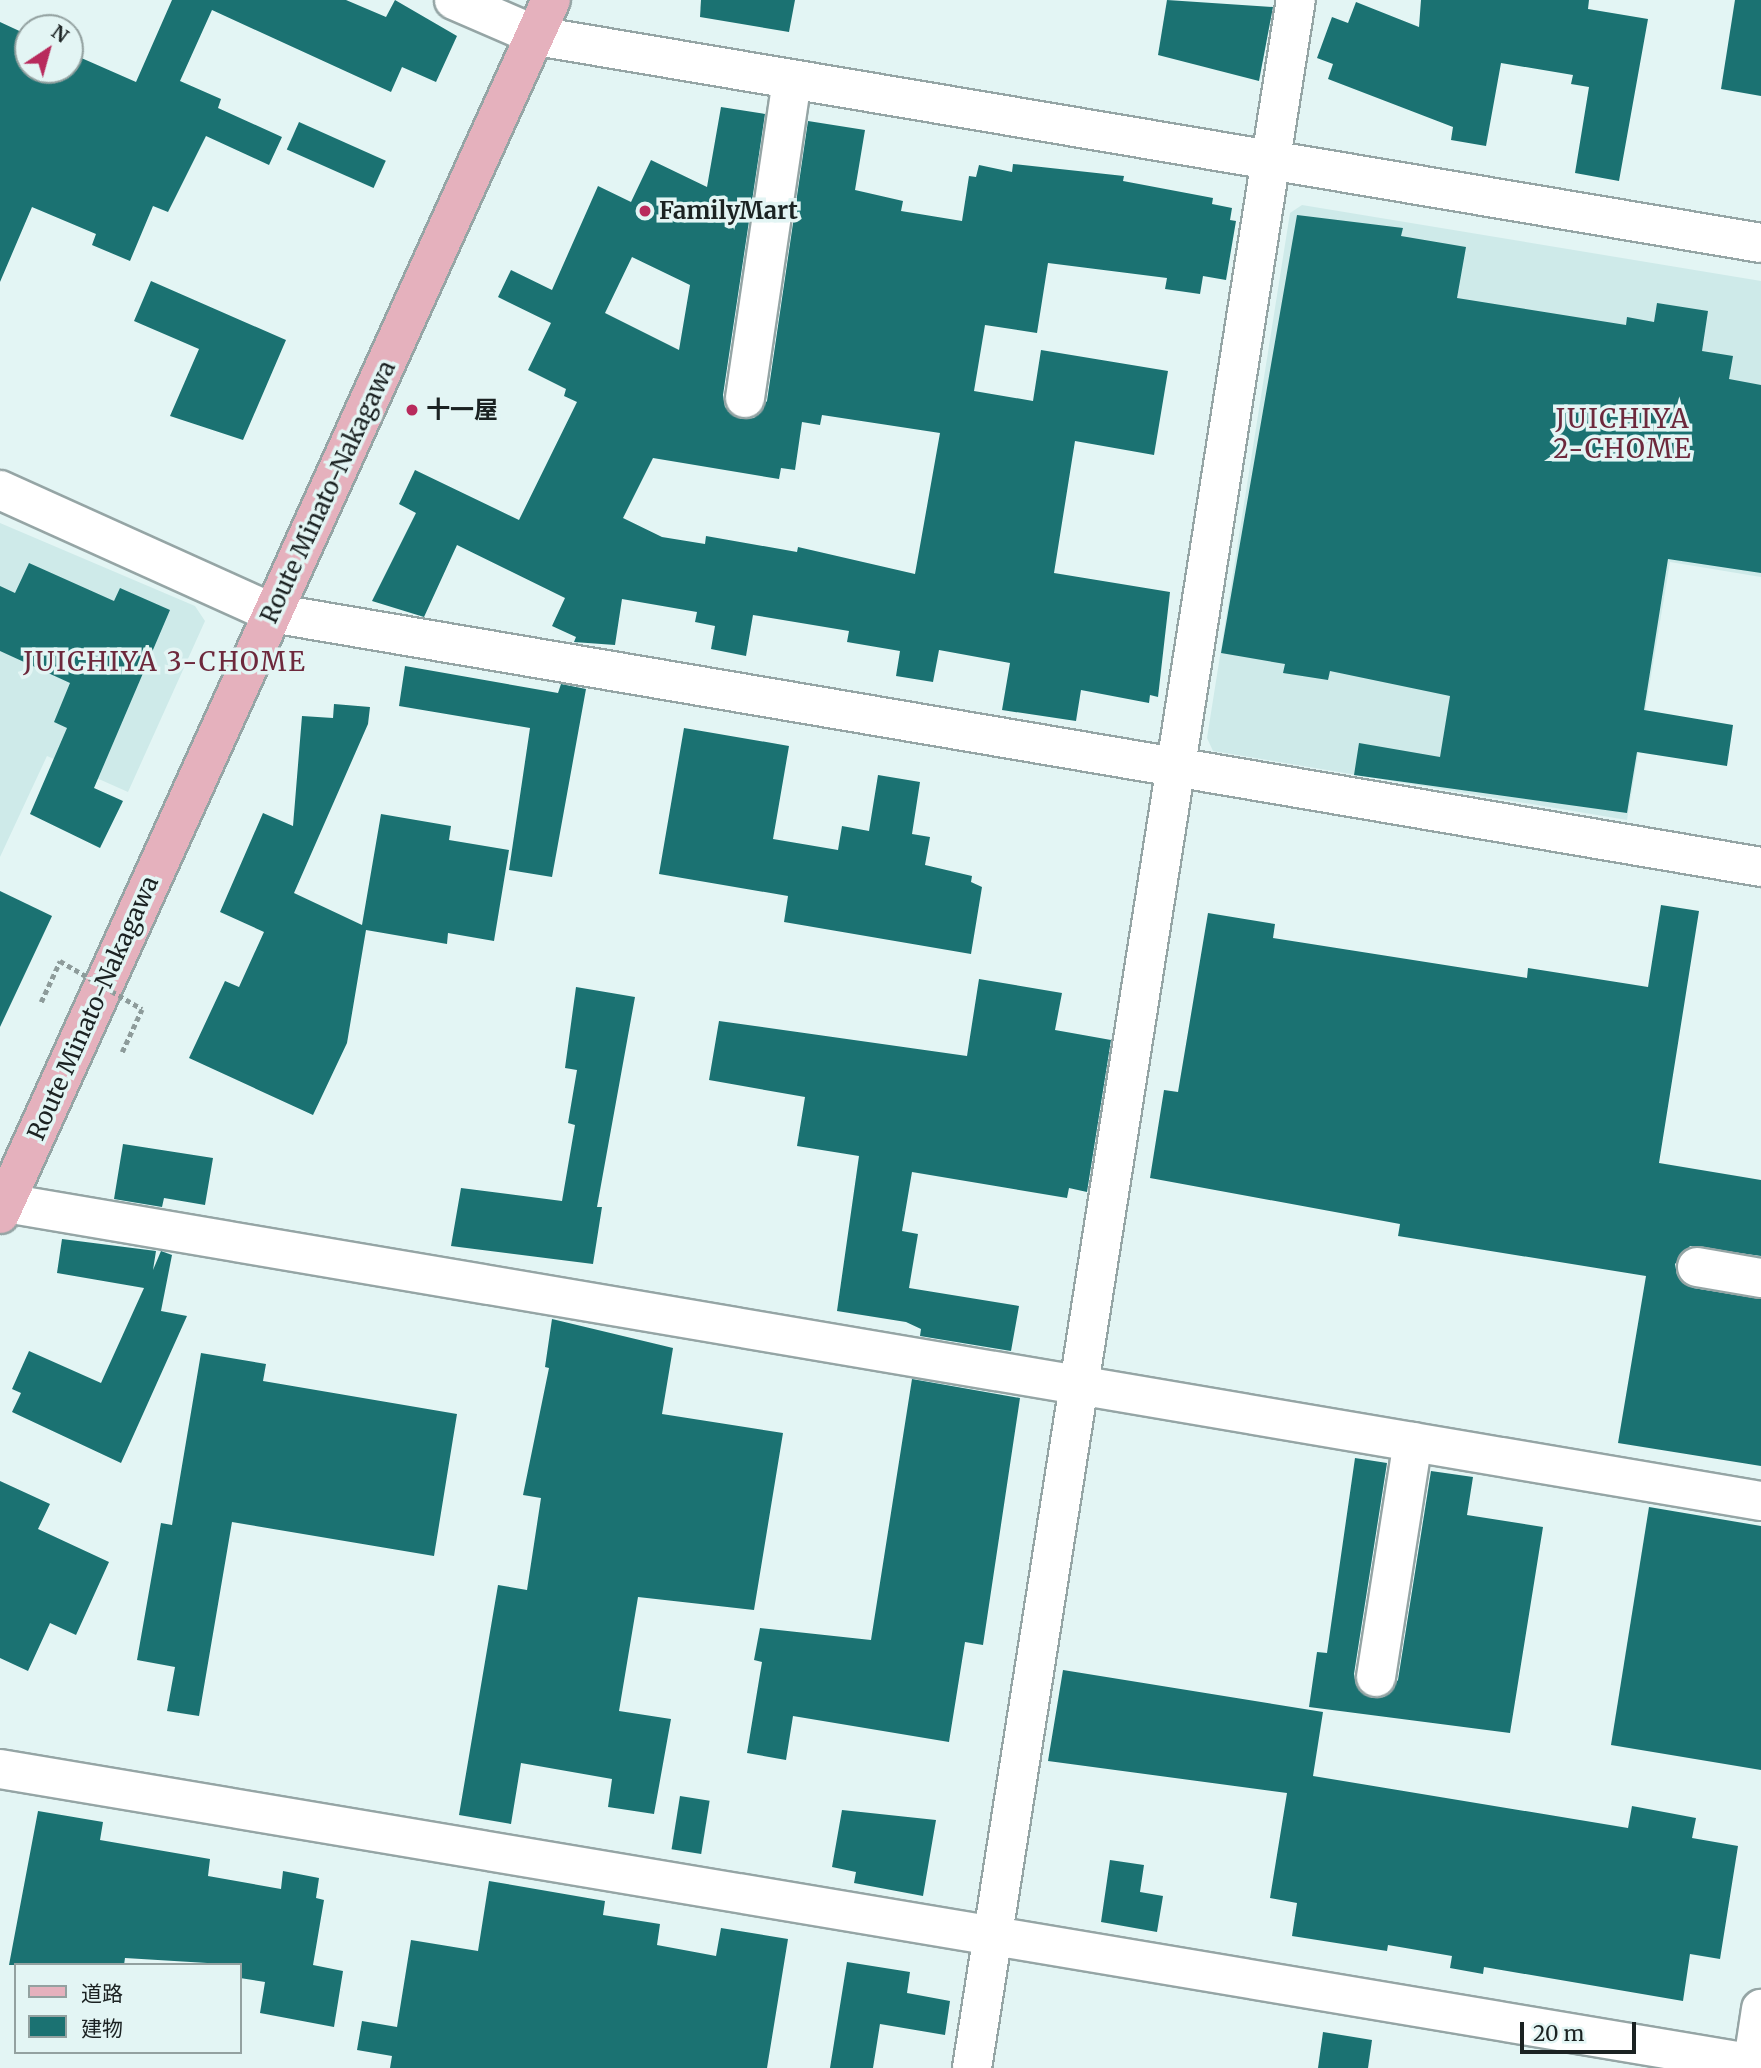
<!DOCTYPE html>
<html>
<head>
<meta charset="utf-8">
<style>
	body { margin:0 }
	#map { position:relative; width:1761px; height:2068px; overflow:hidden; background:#e3f5f4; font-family:Merriweather,"Noto Sans JP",serif }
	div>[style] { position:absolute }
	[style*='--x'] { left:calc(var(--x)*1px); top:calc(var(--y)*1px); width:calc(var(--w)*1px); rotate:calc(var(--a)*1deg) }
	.built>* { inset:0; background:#ceeae9 }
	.building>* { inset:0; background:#1b7272; transform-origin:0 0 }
	.path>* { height:4.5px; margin-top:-2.25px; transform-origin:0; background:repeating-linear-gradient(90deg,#8d9b9a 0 5px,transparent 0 8.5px) }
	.roads { filter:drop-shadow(2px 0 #95a5a5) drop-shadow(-2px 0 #95a5a5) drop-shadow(0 2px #95a5a5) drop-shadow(0 -2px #95a5a5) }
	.minor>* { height:38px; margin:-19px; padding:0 19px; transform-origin:19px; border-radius:19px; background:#fff }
	.major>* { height:38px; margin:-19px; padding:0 19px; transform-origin:19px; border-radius:19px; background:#e5b1bd }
	.path-bridge>* { height:4.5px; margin-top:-2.25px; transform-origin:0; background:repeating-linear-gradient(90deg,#8d9b9a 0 5px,transparent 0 8.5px) }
	.dots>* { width:19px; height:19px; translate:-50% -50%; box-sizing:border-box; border:4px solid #e3f5f4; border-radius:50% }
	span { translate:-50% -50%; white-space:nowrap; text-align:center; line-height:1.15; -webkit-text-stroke:7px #e3f5f4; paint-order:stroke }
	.poi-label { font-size:24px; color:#1b2222; font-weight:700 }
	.left { translate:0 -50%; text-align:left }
	.street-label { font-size:24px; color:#1b2222 }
	.neighbourhood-label { font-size:26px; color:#6d283c; letter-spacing:2px }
	.legend { position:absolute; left:14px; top:1963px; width:228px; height:91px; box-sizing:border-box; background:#e3f5f4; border:2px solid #93a1a0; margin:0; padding:9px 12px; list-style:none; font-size:21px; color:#1b2222 }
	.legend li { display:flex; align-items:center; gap:14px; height:35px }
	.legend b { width:35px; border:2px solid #93a1a0 }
	.north { position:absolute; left:14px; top:14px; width:70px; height:70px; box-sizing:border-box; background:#e3f5f4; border:2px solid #93a1a0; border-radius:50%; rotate:36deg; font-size:19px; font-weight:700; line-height:28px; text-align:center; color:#1b2222 }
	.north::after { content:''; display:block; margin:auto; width:24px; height:32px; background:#b82a5c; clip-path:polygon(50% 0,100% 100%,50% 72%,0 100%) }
	.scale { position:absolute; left:1520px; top:2022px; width:116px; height:32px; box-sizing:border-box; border:4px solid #1b2222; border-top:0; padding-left:9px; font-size:21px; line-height:24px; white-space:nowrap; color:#1b2222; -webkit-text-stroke:5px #e3f5f4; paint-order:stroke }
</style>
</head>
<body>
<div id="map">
	<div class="built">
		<div style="clip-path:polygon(1302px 205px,1761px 281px,1761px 577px,1670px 562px,1627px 820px,1213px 751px,1207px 738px,1290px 213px)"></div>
		<div style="clip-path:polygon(0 523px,195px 606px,205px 621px,128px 792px,47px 756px,0 857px)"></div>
	</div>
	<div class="building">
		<div style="clip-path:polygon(172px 0,346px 0,386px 17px,395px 0,457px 36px,436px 82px,402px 67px,391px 92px,212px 10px,180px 81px,221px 99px,218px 108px,282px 137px,269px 165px,206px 136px,168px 212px,153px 206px,130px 261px,92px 245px,96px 234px,32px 207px,0 282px,0 22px,28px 35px,28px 70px,70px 70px,70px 53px,136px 82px)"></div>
		<div style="clip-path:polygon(701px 0,795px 0,789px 32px,700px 17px)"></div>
		<div style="clip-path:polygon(1167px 0,1273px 7px,1259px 81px,1158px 55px)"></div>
		<div style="clip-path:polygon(1421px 0,1589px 0,1588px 9px,1648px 19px,1619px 181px,1575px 173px,1589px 87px,1571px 84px,1573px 75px,1501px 63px,1486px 146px,1451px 140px,1453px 127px,1328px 79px,1333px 64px,1317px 58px,1332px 17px,1348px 23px,1356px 2px,1419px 27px)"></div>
		<div style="clip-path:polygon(1735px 0,1761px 0,1761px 96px,1721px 89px)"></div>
		<div style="clip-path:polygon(evenodd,721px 107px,765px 114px,723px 395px,725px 407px,741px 419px,754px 418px,767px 401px,808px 121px,865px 130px,855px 190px,903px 201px,901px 211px,962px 221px,969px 176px,976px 177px,979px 165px,1012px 172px,1013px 164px,1124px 176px,1123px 181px,1213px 198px,1212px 204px,1232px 208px,1230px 220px,1236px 221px,1226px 280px,1203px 276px,1200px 294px,1165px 289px,1167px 278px,1048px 263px,1037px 333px,985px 325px,974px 391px,1033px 401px,1041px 350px,1168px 371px,1154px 455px,1075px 441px,1054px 573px,1170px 592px,1158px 697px,1150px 695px,1149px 703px,1081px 690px,1076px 721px,1002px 710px,1010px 663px,939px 650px,933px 682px,896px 676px,900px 651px,847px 642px,849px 631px,753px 615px,746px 656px,711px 649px,715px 626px,695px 622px,697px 612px,622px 599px,615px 645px,574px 642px,576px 637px,552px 626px,565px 598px,457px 545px,424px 617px,372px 601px,416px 513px,399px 504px,415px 470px,519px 520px,577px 402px,564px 396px,566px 389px,528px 370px,551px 323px,498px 297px,511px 270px,552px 290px,598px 186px,631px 202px,651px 160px,707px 187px,721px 107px,632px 257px,690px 285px,679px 350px,605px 313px,632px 257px,721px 107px,822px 415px,940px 433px,915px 574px,798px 547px,797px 552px,706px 536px,705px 544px,662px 537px,623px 518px,653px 458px,779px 479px,781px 468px,795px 470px,802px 422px,820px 425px,822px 415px)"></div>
		<div style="left:299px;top:122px;width:95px;height:30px;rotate:24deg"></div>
		<div style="clip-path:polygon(1297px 215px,1403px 228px,1401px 236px,1466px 247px,1457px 298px,1626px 325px,1627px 317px,1654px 322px,1657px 303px,1708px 311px,1702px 351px,1733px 356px,1729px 379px,1761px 385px,1761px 573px,1668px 559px,1644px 710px,1733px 725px,1727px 766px,1637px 752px,1627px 813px,1354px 775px,1359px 743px,1440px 757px,1450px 696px,1330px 671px,1328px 680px,1283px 673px,1285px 664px,1221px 653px)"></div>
		<div style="clip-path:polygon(151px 281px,286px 340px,243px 440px,170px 416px,199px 349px,134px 321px)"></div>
		<div style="clip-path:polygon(29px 563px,114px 601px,120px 588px,170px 610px,94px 788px,123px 801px,100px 848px,30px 814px,67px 728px,54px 722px,70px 683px,0 651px,0 586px,15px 593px)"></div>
		<div style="clip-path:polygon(405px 666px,558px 693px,561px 684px,586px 689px,552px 877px,509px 870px,530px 728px,399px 706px)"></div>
		<div style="clip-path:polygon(334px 704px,370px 707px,368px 724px,294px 893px,362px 925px,381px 814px,451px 826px,449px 840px,509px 850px,494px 941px,448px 933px,447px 944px,366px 930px,347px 1043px,313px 1115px,189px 1058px,225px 981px,239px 987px,264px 932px,220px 912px,263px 813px,293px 826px,302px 716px,333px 718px)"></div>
		<div style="clip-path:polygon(684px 728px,789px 746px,773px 839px,838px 850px,842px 826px,869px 831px,878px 775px,920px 782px,912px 834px,930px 837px,925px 865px,972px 876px,971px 882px,982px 887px,971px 954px,784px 922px,788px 896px,659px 874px)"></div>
		<div style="clip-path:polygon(0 891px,52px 916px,0 1027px)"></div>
		<div style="clip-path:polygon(1661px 905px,1699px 911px,1659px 1163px,1761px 1180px,1761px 1256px,1690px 1246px,1675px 1264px,1677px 1275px,1693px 1288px,1761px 1299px,1761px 1466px,1618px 1443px,1646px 1276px,1398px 1236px,1400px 1224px,1150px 1178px,1164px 1090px,1178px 1092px,1208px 913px,1275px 924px,1273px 938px,1527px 978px,1528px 968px,1648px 987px)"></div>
		<div style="clip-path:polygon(979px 979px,1062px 993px,1055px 1030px,1111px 1040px,1087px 1192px,1069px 1188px,1067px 1198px,912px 1172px,902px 1231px,918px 1234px,909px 1288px,1019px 1306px,1011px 1351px,920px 1336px,921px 1329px,906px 1322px,837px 1311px,859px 1156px,797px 1146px,805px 1097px,709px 1080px,719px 1021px,967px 1056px)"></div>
		<div style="clip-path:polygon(576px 987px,635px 997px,597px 1207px,602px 1207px,593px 1264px,451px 1246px,461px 1188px,562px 1201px,575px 1125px,568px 1123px,577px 1070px,565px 1068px)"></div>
		<div style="clip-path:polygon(123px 1144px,213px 1158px,205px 1205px,164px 1198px,162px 1207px,114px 1199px)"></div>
		<div style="clip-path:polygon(62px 1239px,156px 1251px,153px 1270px,161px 1251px,172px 1255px,161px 1311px,187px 1316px,121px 1463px,12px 1412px,21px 1393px,12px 1389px,29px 1351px,101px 1383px,144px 1288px,57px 1273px)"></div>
		<div style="clip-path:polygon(552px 1319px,673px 1348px,662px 1414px,783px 1433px,754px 1610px,638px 1597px,619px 1711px,671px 1719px,654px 1814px,608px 1807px,612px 1779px,521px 1763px,511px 1824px,459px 1815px,498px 1585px,527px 1590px,541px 1498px,523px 1495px,549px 1368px,545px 1367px)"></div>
		<div style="clip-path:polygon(201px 1353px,266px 1364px,263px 1381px,457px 1414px,434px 1556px,232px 1522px,199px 1716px,167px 1711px,175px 1667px,137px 1660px,161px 1523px,172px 1525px)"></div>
		<div style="clip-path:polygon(912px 1379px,1020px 1398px,983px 1645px,965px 1642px,949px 1742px,793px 1716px,786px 1760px,747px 1753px,762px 1662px,754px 1660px,760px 1628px,871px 1640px)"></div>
		<div style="clip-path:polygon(1355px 1458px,1387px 1463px,1354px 1674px,1356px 1685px,1372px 1698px,1384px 1697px,1398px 1680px,1431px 1471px,1473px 1477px,1467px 1515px,1543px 1527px,1510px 1733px,1309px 1707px,1317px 1652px,1327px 1653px)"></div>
		<div style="clip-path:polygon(0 1481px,50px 1504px,38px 1529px,109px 1562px,76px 1635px,50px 1623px,28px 1671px,0 1658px)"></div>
		<div style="clip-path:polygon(1649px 1507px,1761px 1526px,1761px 1770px,1611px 1745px)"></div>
		<div style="clip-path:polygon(1063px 1670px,1323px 1712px,1313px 1776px,1628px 1828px,1632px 1806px,1696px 1818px,1692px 1838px,1738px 1846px,1720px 1959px,1690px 1954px,1683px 2001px,1484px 1967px,1483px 1974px,1450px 1968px,1452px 1956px,1388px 1945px,1387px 1951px,1292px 1936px,1297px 1903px,1270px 1898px,1287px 1793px,1048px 1761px)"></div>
		<div style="left:680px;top:1796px;width:30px;height:54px;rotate:9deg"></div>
		<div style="clip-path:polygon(842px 1810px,936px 1820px,923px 1896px,854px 1883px,856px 1872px,832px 1867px)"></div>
		<div style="clip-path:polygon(38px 1811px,103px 1822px,100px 1840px,210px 1859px,208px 1876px,281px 1889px,283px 1871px,319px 1878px,316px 1898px,324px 1900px,313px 1965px,343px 1971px,334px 2027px,260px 2013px,265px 1982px,240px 1978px,240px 1965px,125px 1958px,124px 1965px,9px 1965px)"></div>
		<div style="clip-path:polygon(1110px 1860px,1144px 1865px,1140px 1892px,1163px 1896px,1157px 1932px,1101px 1922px)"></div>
		<div style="clip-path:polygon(489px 1881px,605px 1901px,603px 1915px,660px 1924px,657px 1945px,716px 1956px,721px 1928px,788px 1939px,767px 2068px,390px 2068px,392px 2056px,357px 2050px,362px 2021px,397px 2027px,411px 1940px,478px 1951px)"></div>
		<div style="clip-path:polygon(847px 1962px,910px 1972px,907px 1993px,950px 2001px,945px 2035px,880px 2024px,873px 2068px,830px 2068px)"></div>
		<div style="clip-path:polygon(1323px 2032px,1372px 2040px,1368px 2068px,1318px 2068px)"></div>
	</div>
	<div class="path">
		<div style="--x:41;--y:1002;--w:45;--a:-65.1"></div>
		<div style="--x:122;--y:1052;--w:47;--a:-65.1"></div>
	</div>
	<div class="roads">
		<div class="minor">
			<div style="--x:454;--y:0;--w:90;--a:23.4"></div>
			<div style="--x:537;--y:36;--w:1241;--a:9.6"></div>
			<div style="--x:745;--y:398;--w:322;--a:-81.6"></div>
			<div style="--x:0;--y:490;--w:299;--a:24.3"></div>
			<div style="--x:272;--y:613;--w:1511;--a:9.68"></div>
			<div style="--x:0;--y:1202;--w:1786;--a:9.64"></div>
			<div style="--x:1697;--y:1267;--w:65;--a:9.8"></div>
			<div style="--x:1376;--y:1677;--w:238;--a:-81.1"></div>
			<div style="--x:0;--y:1769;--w:1786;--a:9.54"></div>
			<div style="--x:972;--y:2068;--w:2093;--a:-81.1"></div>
			<div style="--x:1752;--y:2068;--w:60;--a:-81.3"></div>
		</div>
		<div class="major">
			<div style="--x:0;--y:1214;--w:1333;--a:-65.59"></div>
		</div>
	</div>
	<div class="path-bridge">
		<div style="--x:60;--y:961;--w:95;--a:30.3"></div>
	</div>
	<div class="dots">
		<div style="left:645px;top:211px;background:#b82a5c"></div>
		<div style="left:412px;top:410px;background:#b82a5c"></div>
	</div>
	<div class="poi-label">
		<span class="left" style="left:659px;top:211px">FamilyMart</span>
		<span class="left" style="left:426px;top:410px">十一屋</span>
	</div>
	<div class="street-label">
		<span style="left:328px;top:492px;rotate:-65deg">Route Minato-Nakagawa</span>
		<span style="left:93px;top:1008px;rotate:-66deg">Route Minato-Nakagawa</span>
	</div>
	<div class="neighbourhood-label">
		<span style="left:1623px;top:434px">JUICHIYA<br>2-CHOME</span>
		<span style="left:165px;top:662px">JUICHIYA 3-CHOME</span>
	</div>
	<ul class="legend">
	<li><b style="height:9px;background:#e5b1bd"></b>道路</li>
	<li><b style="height:19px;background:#1b7272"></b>建物</li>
	</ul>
	<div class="north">N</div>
	<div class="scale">20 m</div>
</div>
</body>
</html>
